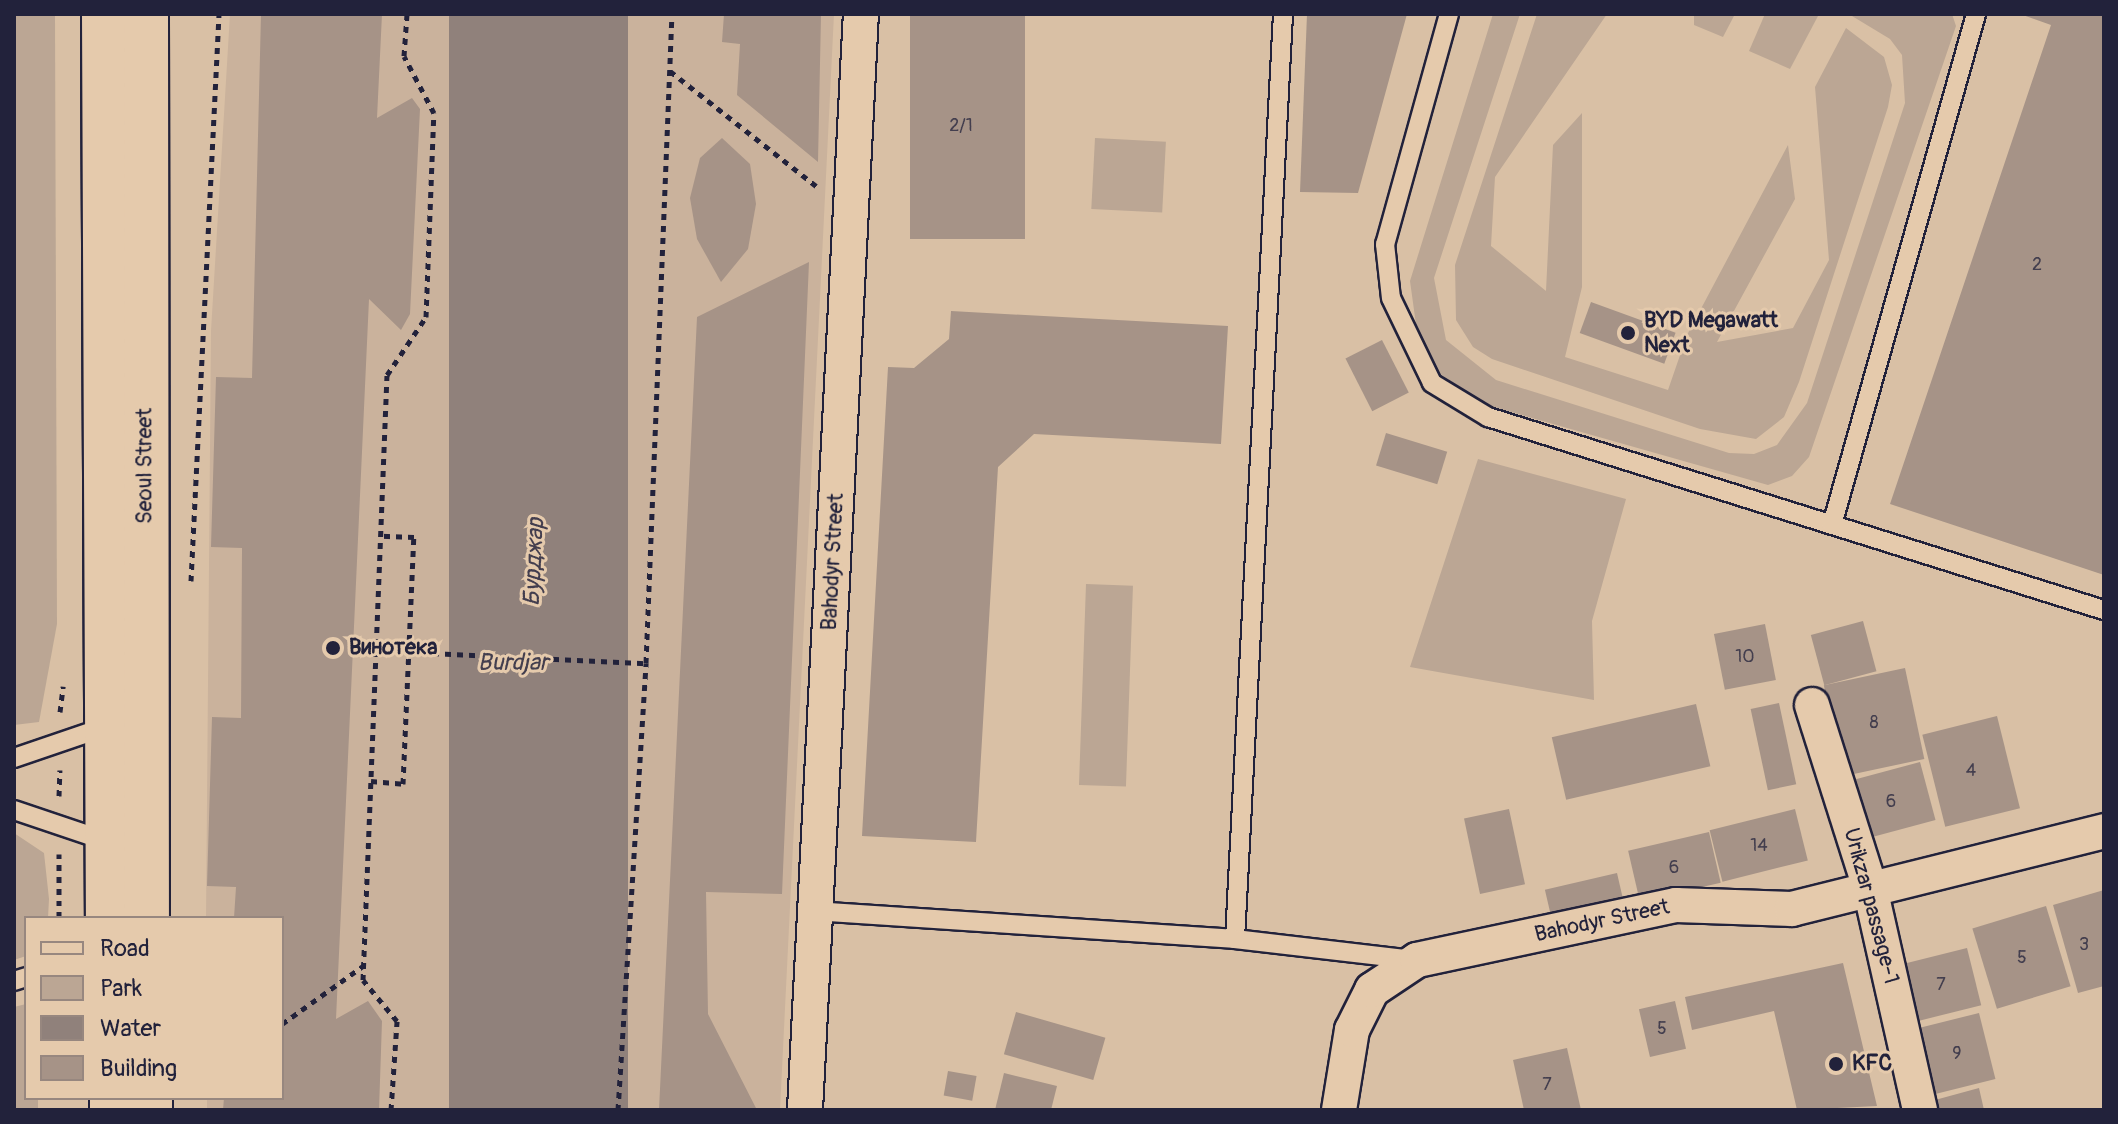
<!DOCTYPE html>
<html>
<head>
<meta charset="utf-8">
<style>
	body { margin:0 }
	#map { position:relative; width:2118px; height:1124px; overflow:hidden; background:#d9c0a5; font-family:Pangolin,sans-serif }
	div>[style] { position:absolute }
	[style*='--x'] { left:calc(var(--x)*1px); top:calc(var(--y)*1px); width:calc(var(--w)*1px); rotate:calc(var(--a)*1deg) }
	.built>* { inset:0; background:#cab29c }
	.green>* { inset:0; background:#bba694; transform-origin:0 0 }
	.water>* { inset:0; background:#90817b; transform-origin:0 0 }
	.building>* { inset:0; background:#a69387; transform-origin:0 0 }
	.path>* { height:5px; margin-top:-2.5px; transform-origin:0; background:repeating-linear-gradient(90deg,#22223b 0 6px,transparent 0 12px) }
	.roads { filter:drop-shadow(2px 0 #22223b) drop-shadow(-2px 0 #22223b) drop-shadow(0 2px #22223b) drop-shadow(0 -2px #22223b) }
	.lane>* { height:18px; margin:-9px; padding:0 9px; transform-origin:9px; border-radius:9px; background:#e5caac }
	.street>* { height:34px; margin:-17px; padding:0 17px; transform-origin:17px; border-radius:17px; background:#e5caac }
	.secondary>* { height:44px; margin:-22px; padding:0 22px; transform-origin:22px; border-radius:22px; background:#e5caac }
	.dots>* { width:22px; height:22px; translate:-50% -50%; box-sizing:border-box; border:4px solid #e5caac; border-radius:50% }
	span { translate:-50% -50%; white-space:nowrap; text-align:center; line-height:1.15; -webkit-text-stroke:6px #e5caac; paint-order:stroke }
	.number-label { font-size:18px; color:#433e4e }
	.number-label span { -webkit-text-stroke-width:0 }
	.poi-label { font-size:22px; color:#22223b; font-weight:700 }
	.left { translate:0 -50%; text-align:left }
	.street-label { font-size:22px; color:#22223b }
	.water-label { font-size:24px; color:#433e4e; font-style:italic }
	.frame { position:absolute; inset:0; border:16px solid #22223b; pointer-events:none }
	.legend { position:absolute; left:24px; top:916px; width:260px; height:184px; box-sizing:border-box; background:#e5caac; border:2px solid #97877f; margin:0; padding:10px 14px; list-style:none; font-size:24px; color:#22223b }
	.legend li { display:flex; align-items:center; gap:16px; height:40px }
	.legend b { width:40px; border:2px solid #97877f }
</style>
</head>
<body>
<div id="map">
	<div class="built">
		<div style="clip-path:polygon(230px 14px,834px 14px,780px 1110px,207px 1110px,207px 1098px,282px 1098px,282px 918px,206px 918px,211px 331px)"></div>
	</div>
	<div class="green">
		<div style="clip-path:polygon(14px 14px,55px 14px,57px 624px,39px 722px,14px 725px)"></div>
		<div style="clip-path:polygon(1493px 14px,1520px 14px,1434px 278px,1446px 340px,1496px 380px,1729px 453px,1754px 454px,1777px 445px,1807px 403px,1905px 103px,1902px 55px,1890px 39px,1852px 16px,1952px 14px,1956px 26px,1809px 457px,1792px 476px,1768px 485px,1486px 405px,1436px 371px,1418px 339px,1410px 281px)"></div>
		<div style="clip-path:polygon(1537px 14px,1607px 14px,1495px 177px,1491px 246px,1546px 291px,1553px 145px,1582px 113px,1582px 287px,1565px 357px,1668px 390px,1687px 335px,1788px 145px,1795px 199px,1717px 342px,1793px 328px,1829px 260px,1815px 87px,1846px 28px,1884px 57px,1892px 85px,1888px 107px,1799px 382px,1784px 417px,1756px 439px,1700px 429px,1492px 359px,1473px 347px,1456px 320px,1455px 265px)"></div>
		<div style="clip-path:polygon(1694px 14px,1735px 14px,1723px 37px,1694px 25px)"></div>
		<div style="clip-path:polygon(1765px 14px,1818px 16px,1790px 69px,1749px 51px)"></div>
		<div style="left:1095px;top:138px;width:71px;height:71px;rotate:3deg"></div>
		<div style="clip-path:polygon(1478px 459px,1626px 499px,1592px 621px,1594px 700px,1410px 667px)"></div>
		<div style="left:1086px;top:584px;width:47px;height:201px;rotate:2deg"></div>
		<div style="clip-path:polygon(14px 833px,44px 853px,49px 899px,48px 918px,26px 918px,26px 956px,14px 960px)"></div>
		<div style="clip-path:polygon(26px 1004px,26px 1098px,38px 1098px,38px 1110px,14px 1110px,14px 1007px)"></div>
	</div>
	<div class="water">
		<div style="left:449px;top:14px;width:179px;height:1097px"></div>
	</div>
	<div class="building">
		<div style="clip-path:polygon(261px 14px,382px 14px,377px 118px,412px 98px,420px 109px,410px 314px,401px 330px,369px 299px,336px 1019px,368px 1001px,382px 1021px,379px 1110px,223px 1110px,224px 1098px,282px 1098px,282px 918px,234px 918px,236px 887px,207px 886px,212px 717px,241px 718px,242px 548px,211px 547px,216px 377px,252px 378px)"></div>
		<div style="clip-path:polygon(724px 14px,821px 14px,818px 162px,737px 95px,740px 44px,722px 42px)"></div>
		<div style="left:910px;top:14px;width:115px;height:225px"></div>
		<div style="clip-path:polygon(1307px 14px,1407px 14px,1358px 193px,1300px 192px)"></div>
		<div style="clip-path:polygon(2020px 14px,2104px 14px,2104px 575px,1890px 504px,2051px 25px)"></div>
		<div style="clip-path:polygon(722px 138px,750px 164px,756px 204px,748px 249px,721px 282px,697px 239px,690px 198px,700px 158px)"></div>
		<div style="clip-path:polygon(809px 262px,782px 894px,706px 892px,708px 1014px,757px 1110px,659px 1110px,697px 317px)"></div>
		<div style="left:1591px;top:302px;width:90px;height:33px;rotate:20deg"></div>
		<div style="clip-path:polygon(951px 311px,1228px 326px,1221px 444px,1034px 434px,998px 467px,976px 842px,862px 836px,888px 367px,914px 368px,949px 339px)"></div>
		<div style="left:1382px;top:340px;width:59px;height:41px;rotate:63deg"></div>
		<div style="left:1386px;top:433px;width:64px;height:34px;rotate:17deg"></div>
		<div style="left:1863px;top:621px;width:52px;height:54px;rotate:75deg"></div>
		<div style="left:1765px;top:624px;width:57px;height:52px;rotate:79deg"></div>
		<div style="left:1905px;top:668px;width:93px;height:83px;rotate:78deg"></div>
		<div style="left:1779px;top:703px;width:83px;height:29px;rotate:78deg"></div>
		<div style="left:1696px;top:704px;width:64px;height:148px;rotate:77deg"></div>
		<div style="left:1997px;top:716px;width:95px;height:77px;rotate:76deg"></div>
		<div style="left:1920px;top:762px;width:60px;height:77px;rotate:75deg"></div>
		<div style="left:1509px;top:809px;width:77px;height:46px;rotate:78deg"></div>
		<div style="left:1795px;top:809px;width:53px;height:88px;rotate:76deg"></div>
		<div style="left:1709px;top:832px;width:52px;height:83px;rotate:77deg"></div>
		<div style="left:1617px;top:873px;width:32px;height:74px;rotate:77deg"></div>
		<div style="clip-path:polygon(2104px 890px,2104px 986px,2078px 993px,2053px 905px)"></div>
		<div style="left:2046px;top:906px;width:84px;height:77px;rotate:73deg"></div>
		<div style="left:1967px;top:948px;width:59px;height:68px;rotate:76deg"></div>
		<div style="clip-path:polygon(1843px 963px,1877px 1106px,1797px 1110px,1774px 1011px,1692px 1030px,1685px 997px)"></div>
		<div style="left:1675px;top:1001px;width:49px;height:37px;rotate:77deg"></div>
		<div style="left:1016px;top:1012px;width:93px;height:44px;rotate:16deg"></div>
		<div style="left:1979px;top:1013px;width:68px;height:63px;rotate:76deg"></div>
		<div style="clip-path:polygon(1567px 1048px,1581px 1110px,1524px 1110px,1513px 1060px)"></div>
		<div style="left:948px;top:1071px;width:29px;height:25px;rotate:10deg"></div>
		<div style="clip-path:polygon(1004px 1073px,1057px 1086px,1051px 1110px,995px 1110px)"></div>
		<div style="clip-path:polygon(1979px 1088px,1984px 1110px,1938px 1110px,1935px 1100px)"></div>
	</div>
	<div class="path">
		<div style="--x:670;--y:71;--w:186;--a:38.2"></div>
		<div style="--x:191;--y:581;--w:568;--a:-87.17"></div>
		<div style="--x:409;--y:652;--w:237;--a:2.7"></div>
		<div style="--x:60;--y:712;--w:26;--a:-83"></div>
		<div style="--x:371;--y:781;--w:32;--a:5"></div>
		<div style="--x:403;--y:784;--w:247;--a:-87.5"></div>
		<div style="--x:414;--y:537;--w:33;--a:-178"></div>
		<div style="--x:59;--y:796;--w:26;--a:-88"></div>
		<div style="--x:59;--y:918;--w:64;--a:-90"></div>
		<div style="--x:282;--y:1024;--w:100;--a:-35.6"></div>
		<div style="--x:391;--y:1110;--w:89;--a:-86.1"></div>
		<div style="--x:397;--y:1021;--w:53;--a:-129.7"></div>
		<div style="--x:363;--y:980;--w:605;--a:-87.73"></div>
		<div style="--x:387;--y:375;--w:70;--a:-56.1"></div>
		<div style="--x:426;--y:317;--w:204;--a:-87.8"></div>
		<div style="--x:434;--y:113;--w:64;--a:-117.8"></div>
		<div style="--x:404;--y:56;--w:42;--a:-85.9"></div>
		<div style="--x:618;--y:1110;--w:448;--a:-86.4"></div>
		<div style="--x:646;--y:663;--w:650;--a:-87.71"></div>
	</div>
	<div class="roads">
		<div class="lane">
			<div style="--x:1283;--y:14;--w:926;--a:92.97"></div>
			<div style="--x:1235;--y:939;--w:179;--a:6.7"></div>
			<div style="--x:1449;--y:14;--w:239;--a:105.5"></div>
			<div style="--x:1385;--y:244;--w:54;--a:83.7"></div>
			<div style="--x:1391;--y:298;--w:94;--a:64.2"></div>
			<div style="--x:1432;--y:383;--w:66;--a:31.3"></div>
			<div style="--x:1488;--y:417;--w:646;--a:17.4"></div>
			<div style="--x:1832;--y:525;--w:531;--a:-74.26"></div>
			<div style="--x:14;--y:758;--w:96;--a:-18.8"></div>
			<div style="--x:14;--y:810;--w:97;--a:18.6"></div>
			<div style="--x:815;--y:911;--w:421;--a:3.8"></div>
			<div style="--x:14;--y:981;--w:13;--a:-18"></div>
		</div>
		<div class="street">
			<div style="--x:1812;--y:705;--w:192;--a:72.4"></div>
			<div style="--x:1870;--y:888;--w:228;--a:77.3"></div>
			<div style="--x:805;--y:1110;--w:1097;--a:-87.08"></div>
			<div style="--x:1339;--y:1110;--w:81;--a:-80.8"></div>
			<div style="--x:1352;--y:1030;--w:45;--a:-63.4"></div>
			<div style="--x:1372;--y:990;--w:54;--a:-33.7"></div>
			<div style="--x:1417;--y:960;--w:265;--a:-12"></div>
			<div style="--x:1676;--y:905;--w:116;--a:2"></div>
			<div style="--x:1792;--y:909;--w:322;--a:-14"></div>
		</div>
		<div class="secondary">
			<div style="--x:104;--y:14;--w:904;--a:89.75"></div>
			<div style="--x:146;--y:14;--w:904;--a:89.94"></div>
			<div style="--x:112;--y:1098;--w:12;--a:90"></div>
			<div style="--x:150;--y:1098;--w:12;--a:90"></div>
		</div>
	</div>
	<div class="dots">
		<div style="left:1628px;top:333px;background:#22223b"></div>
		<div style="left:333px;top:648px;background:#22223b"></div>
		<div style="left:1836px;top:1064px;background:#22223b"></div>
	</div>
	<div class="number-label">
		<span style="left:961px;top:126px">2/1</span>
		<span style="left:2037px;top:265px">2</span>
		<span style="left:1745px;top:657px">10</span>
		<span style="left:1874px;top:723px">8</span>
		<span style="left:1971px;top:771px">4</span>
		<span style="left:1891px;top:802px">6</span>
		<span style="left:1759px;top:846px">14</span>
		<span style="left:1674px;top:868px">6</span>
		<span style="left:2084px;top:945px">3</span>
		<span style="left:2022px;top:958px">5</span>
		<span style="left:1941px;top:985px">7</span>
		<span style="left:1662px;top:1029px">5</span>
		<span style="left:1957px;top:1054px">9</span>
		<span style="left:1547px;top:1085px">7</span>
	</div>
	<div class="poi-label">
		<span class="left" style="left:1644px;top:333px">BYD Megawatt<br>Next</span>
		<span class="left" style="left:349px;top:648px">Винотека</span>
		<span class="left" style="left:1852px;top:1064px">KFC</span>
	</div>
	<div class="street-label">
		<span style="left:145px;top:466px;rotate:-90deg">Seoul Street</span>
		<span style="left:833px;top:562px;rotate:-87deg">Bahodyr Street</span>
		<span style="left:1871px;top:906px;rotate:75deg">Urikzar passage-1</span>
		<span style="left:1602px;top:921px;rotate:-12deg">Bahodyr Street</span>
	</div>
	<div class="water-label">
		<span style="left:534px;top:562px;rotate:-87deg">Бурджар</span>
		<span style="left:513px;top:663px">Burdjar</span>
	</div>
	<div class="frame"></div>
	<ul class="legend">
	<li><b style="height:10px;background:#e5caac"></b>Road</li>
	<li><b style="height:22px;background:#bba694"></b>Park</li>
	<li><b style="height:22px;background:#90817b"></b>Water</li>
	<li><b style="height:22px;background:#a69387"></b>Building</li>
	</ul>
</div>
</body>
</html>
